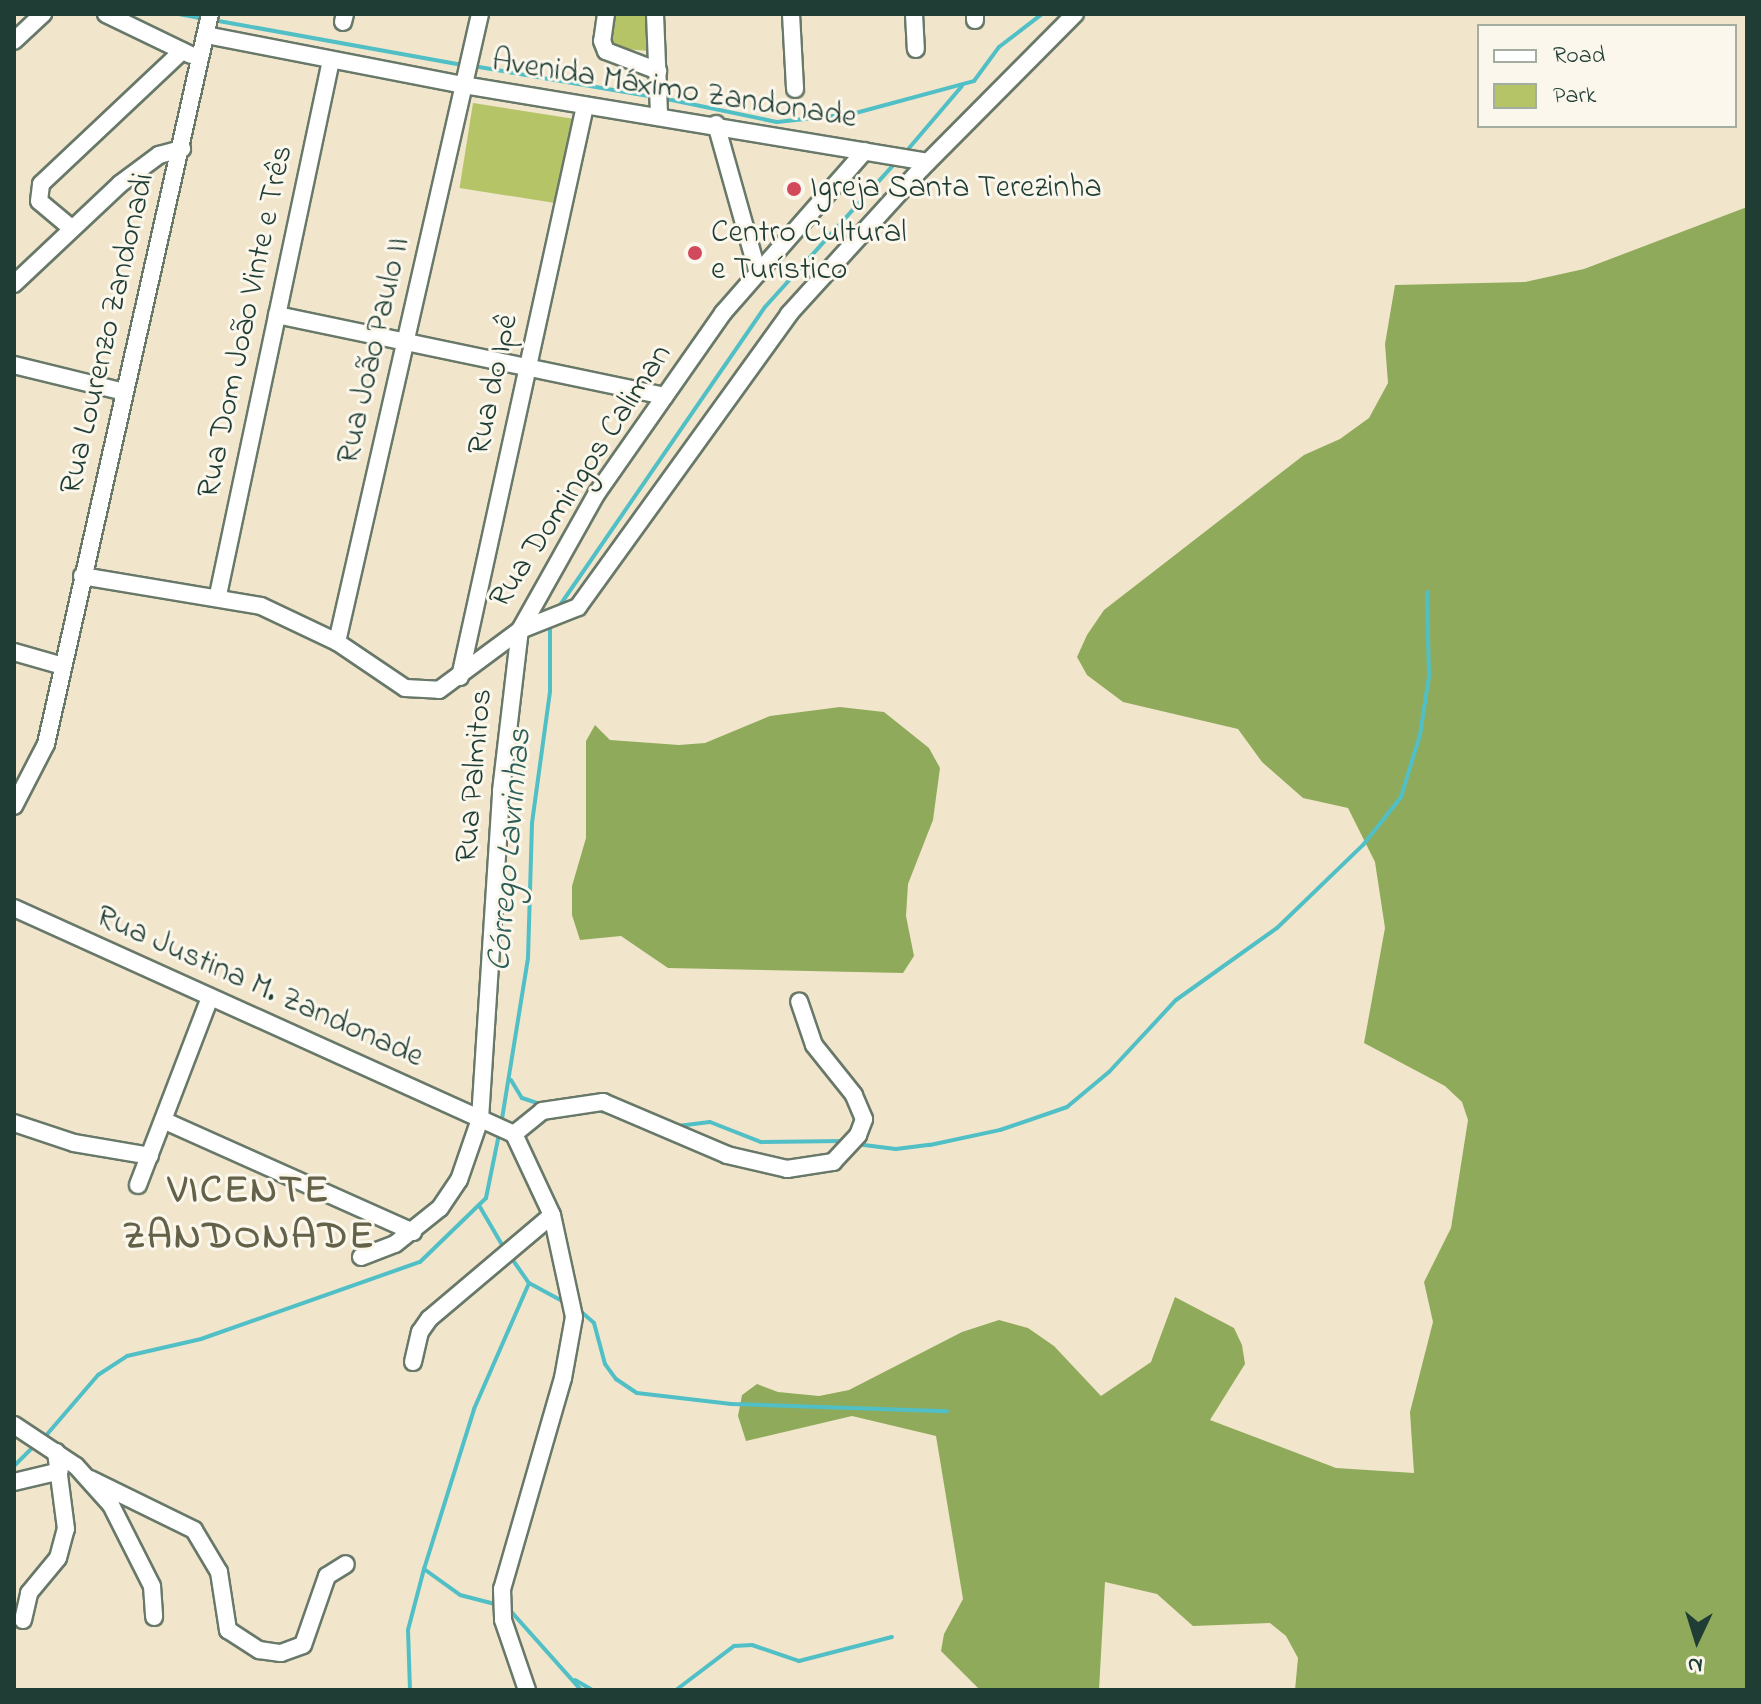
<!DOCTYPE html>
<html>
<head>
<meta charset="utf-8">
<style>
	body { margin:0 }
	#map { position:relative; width:1761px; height:1704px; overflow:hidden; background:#f1e6cc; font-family:"Indie Flower",sans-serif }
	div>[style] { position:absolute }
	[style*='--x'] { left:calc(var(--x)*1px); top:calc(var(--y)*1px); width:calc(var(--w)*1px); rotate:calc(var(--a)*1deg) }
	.green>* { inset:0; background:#b5c467; transform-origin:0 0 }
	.forest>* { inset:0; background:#90aa5c }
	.stream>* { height:4px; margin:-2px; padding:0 2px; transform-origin:2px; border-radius:2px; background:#51bfc6 }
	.roads { filter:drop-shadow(2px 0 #687869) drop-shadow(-2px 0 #687869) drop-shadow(0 2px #687869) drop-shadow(0 -2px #687869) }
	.minor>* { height:16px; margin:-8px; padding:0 8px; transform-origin:8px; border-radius:8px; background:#fff }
	.dots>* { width:22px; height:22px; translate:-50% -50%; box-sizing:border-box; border:4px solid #fbf7ec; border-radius:50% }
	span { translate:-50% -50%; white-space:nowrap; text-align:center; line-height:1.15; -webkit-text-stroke:6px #fbf7ec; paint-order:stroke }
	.street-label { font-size:32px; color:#1f3d34 }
	.poi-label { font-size:32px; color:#1f3d34 }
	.left { translate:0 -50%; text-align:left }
	.water-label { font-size:34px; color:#2c5e58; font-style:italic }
	.district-label { font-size:40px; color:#636148; font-weight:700; letter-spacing:2px }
	.frame { position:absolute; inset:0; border:16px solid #1f3d34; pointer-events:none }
	.legend { position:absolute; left:1477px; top:24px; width:260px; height:104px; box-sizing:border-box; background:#fbf7ec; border:2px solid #a3ada2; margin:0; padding:10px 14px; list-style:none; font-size:24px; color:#1f3d34 }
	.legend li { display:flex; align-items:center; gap:16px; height:40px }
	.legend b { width:40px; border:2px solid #a3ada2 }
	.north { position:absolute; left:1657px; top:1600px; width:80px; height:80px; -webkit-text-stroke:6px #fbf7ec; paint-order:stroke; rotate:184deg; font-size:22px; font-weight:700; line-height:32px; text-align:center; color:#1f3d34 }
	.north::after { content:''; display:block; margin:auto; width:28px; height:36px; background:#1f3d34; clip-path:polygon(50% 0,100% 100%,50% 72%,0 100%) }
</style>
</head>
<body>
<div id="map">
	<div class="green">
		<div style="clip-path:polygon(611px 14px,645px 14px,649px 51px,612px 48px,607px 30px)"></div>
		<div style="left:473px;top:103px;width:106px;height:86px;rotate:9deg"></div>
	</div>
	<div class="forest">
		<div style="clip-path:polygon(1747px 207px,1747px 1690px,1295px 1690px,1298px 1658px,1286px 1636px,1270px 1623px,1193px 1626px,1157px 1594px,1105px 1582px,1099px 1690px,980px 1690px,941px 1651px,944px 1634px,963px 1599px,936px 1436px,852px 1416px,746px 1441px,738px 1416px,742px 1395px,757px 1384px,778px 1392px,819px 1396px,849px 1390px,962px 1332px,999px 1320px,1028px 1328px,1054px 1346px,1101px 1396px,1151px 1362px,1175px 1297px,1234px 1328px,1242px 1345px,1245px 1364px,1210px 1420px,1336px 1468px,1414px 1473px,1410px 1412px,1433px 1322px,1424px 1282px,1451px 1228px,1468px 1120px,1462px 1102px,1445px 1086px,1364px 1043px,1385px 928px,1375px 862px,1348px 808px,1303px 798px,1262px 762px,1238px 729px,1123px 702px,1087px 675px,1077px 657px,1087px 635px,1104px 610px,1304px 455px,1340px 439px,1369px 418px,1388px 383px,1385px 344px,1395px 285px,1525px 282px,1584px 269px)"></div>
		<div style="clip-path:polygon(840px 707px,884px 712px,929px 748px,940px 768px,933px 820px,908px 884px,906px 916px,914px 956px,903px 973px,668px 968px,621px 936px,580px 940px,572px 915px,572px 886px,586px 838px,586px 741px,595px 725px,610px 740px,679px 745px,705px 743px,770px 716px)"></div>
	</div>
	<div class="stream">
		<div style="--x:179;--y:14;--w:25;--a:11"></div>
		<div style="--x:213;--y:20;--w:255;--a:10.2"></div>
		<div style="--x:473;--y:66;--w:184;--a:9.7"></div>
		<div style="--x:662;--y:98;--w:117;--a:11.8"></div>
		<div style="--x:777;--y:122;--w:75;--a:-6.1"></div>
		<div style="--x:852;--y:114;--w:126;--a:-15.1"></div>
		<div style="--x:974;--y:81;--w:42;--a:-53.7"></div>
		<div style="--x:999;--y:47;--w:54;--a:-37.5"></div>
		<div style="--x:904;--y:154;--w:89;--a:-49.5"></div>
		<div style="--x:556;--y:611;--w:369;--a:-55.5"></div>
		<div style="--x:765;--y:307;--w:194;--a:-47.9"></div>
		<div style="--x:511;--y:1080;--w:21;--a:59"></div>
		<div style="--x:522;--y:1098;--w:22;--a:18"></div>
		<div style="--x:596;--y:1110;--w:23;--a:13"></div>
		<div style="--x:501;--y:1125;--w:169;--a:-80.8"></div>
		<div style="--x:528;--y:958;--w:135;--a:-88.3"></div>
		<div style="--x:532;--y:823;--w:133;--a:-82.2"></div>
		<div style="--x:550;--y:691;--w:69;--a:-90"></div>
		<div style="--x:678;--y:1126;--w:32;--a:-7"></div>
		<div style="--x:710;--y:1122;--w:55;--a:21.4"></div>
		<div style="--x:761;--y:1142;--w:83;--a:-0.7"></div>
		<div style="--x:856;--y:1144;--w:40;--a:7.1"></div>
		<div style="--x:896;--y:1149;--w:34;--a:-7"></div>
		<div style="--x:930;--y:1145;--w:72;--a:-12.1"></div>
		<div style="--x:1000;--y:1130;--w:71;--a:-18.9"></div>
		<div style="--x:1067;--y:1107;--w:55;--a:-39.8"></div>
		<div style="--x:1109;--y:1072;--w:98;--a:-47.1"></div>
		<div style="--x:1176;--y:1000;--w:124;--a:-35.5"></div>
		<div style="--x:1277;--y:928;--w:120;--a:-44"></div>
		<div style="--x:1363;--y:845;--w:61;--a:-51.6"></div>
		<div style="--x:1401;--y:797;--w:65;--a:-73"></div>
		<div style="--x:1420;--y:735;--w:60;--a:-81.3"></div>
		<div style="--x:1429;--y:676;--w:84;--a:-91.4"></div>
		<div style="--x:480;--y:1207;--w:50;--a:59.8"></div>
		<div style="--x:510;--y:1256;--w:33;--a:55"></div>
		<div style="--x:529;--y:1283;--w:42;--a:28.4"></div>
		<div style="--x:578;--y:1309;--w:21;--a:41"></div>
		<div style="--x:594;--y:1323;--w:42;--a:75"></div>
		<div style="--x:605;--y:1364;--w:19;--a:54"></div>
		<div style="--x:616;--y:1379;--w:25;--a:34"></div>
		<div style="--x:637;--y:1393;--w:95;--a:6.7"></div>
		<div style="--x:731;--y:1404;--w:216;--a:1.9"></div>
		<div style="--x:43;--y:1439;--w:84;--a:-49.3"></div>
		<div style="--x:98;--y:1375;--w:35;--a:-33"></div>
		<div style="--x:127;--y:1356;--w:76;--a:-12.9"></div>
		<div style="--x:201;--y:1339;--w:232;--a:-19.4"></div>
		<div style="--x:420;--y:1262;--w:92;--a:-44.1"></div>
		<div style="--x:486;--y:1198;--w:65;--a:-78.5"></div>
		<div style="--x:14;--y:1466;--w:31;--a:-45"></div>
		<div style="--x:424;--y:1569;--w:44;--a:35.8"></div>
		<div style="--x:460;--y:1595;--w:40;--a:14.4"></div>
		<div style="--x:508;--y:1608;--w:110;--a:48.3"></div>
		<div style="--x:575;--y:1680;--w:20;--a:30"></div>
		<div style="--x:410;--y:1690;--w:60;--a:-91.9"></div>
		<div style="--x:408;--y:1630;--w:63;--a:-75.3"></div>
		<div style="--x:424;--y:1569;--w:168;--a:-72.6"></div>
		<div style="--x:474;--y:1409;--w:137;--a:-66.4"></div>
		<div style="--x:676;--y:1690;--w:73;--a:-37.2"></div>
		<div style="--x:734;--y:1646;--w:18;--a:-3"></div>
		<div style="--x:752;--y:1645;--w:50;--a:18.8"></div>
		<div style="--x:799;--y:1661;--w:96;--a:-14.5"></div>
	</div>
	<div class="roads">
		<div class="minor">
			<div style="--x:106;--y:14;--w:94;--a:25.8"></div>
			<div style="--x:606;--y:14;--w:27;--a:98"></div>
			<div style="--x:602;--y:41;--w:11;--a:68"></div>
			<div style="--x:606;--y:51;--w:56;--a:21"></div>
			<div style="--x:655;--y:14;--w:100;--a:87.7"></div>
			<div style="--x:791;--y:14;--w:75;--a:86.9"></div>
			<div style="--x:914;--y:14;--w:35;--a:87"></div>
			<div style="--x:975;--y:14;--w:6;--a:90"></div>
			<div style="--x:343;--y:22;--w:8;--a:-76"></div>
			<div style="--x:206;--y:35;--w:262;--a:11"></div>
			<div style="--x:463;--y:85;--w:471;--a:9.4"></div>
			<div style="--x:14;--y:41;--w:40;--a:-43"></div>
			<div style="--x:716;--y:124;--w:155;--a:74.3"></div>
			<div style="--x:70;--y:227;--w:40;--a:-140"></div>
			<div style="--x:39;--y:201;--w:17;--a:-83"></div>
			<div style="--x:41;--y:184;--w:194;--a:-43.3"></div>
			<div style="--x:14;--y:284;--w:146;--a:-43.3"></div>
			<div style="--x:120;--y:184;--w:49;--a:-36.6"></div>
			<div style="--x:159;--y:155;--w:24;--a:-15"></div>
			<div style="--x:277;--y:315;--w:396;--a:11.8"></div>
			<div style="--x:14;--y:365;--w:110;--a:13.7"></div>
			<div style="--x:82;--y:576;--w:181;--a:9.5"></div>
			<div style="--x:261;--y:606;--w:84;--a:25.3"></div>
			<div style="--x:337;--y:642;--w:82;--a:34.1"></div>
			<div style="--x:405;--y:688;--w:34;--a:3"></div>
			<div style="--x:439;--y:690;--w:101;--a:-36.5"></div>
			<div style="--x:520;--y:630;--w:157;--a:-60.7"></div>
			<div style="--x:597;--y:493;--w:220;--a:-55"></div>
			<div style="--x:723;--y:313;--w:215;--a:-48.8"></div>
			<div style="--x:218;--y:595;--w:547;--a:-78.07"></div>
			<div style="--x:337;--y:642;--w:644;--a:-77.17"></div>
			<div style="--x:14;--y:652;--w:51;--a:15.9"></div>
			<div style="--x:460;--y:677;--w:585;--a:-77.65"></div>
			<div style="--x:14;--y:806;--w:70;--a:-62.7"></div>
			<div style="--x:46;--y:744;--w:748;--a:-77.34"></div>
			<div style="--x:14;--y:908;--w:549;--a:24.32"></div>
			<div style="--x:165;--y:1121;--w:272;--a:24.1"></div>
			<div style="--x:14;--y:1123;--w:63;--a:18.4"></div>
			<div style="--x:74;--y:1143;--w:77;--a:9.7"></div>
			<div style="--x:514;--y:1134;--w:89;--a:64.9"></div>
			<div style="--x:552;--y:1215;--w:104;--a:77.8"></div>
			<div style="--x:574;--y:1317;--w:62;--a:100.2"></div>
			<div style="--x:563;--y:1378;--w:220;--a:106.1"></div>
			<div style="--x:502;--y:1589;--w:31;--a:88"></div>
			<div style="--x:503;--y:1620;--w:74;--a:71.1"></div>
			<div style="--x:514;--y:1134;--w:36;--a:-39"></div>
			<div style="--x:542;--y:1111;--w:62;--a:-8.4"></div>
			<div style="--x:603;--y:1102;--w:135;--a:23.1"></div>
			<div style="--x:727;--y:1155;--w:62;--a:13.1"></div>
			<div style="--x:787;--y:1169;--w:47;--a:-8.7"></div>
			<div style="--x:833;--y:1162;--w:37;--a:-47"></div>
			<div style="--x:858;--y:1135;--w:17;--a:-69"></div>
			<div style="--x:864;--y:1119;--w:26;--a:-113"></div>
			<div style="--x:854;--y:1095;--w:64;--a:-128.7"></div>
			<div style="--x:814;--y:1045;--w:46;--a:-108.8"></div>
			<div style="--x:138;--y:1185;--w:201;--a:-69"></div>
			<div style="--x:361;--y:1257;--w:36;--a:-21"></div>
			<div style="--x:395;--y:1244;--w:58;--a:-38.7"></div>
			<div style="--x:440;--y:1208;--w:34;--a:-56"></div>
			<div style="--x:459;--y:1180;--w:65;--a:-71"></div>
			<div style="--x:480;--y:1119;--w:329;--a:-86.3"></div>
			<div style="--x:501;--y:791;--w:162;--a:-83.3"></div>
			<div style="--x:520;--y:630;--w:62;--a:-21.6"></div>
			<div style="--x:578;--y:607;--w:361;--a:-54.2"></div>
			<div style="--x:789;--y:314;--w:197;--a:-47.7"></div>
			<div style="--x:922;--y:168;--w:217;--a:-45.2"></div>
			<div style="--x:413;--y:1362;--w:31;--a:-77"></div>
			<div style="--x:420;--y:1332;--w:16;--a:-55"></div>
			<div style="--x:429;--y:1319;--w:161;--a:-40.2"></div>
			<div style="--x:14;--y:1425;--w:74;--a:33.5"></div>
			<div style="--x:76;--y:1466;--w:52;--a:48.1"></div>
			<div style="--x:111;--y:1505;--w:91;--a:63.2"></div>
			<div style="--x:152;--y:1586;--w:31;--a:86"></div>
			<div style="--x:90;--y:1479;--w:116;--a:26.1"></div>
			<div style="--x:194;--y:1530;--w:49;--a:59.2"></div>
			<div style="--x:219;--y:1572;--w:59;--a:81.2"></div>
			<div style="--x:228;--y:1630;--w:37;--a:33"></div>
			<div style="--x:259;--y:1650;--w:22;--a:8"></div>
			<div style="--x:281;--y:1653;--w:23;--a:-20"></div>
			<div style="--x:303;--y:1645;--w:73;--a:-70.8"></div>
			<div style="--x:327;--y:1576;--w:22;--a:-32"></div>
			<div style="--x:14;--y:1482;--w:47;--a:-13.4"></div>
			<div style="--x:23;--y:1620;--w:28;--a:-77"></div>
			<div style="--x:29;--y:1593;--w:45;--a:-50.4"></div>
			<div style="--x:58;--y:1558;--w:30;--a:-75"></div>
			<div style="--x:66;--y:1529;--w:78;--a:-97.4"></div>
		</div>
	</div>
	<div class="dots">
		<div style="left:794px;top:189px;background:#d1495b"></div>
		<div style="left:695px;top:253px;background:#d1495b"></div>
	</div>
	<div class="street-label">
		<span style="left:674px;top:91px;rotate:9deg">Avenida Máximo Zandonade</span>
		<span style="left:247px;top:322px;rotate:-78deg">Rua Dom João Vinte e Três</span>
		<span style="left:109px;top:334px;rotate:-77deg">Rua Lourenzo Zandonadi</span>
		<span style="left:375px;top:351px;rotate:-77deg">Rua João Paulo II</span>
		<span style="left:495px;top:385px;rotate:-78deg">Rua do Ipê</span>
		<span style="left:582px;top:477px;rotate:-57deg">Rua Domingos Caliman</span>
		<span style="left:476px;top:776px;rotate:-85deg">Rua Palmitos</span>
		<span style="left:259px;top:988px;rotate:24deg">Rua Justina M. Zandonade</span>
	</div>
	<div class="poi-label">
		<span class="left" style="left:810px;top:189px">Igreja Santa Terezinha</span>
		<span class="left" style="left:711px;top:253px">Centro Cultural<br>e Turístico</span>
	</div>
	<div class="water-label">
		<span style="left:511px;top:850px;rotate:-85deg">Córrego Lavrinhas</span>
	</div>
	<div class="district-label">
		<span style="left:249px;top:1215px">VICENTE<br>ZANDONADE</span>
	</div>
	<div class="frame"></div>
	<ul class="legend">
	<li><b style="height:10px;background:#fff"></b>Road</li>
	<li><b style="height:22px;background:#b5c467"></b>Park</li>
	</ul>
	<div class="north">N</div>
</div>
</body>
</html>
